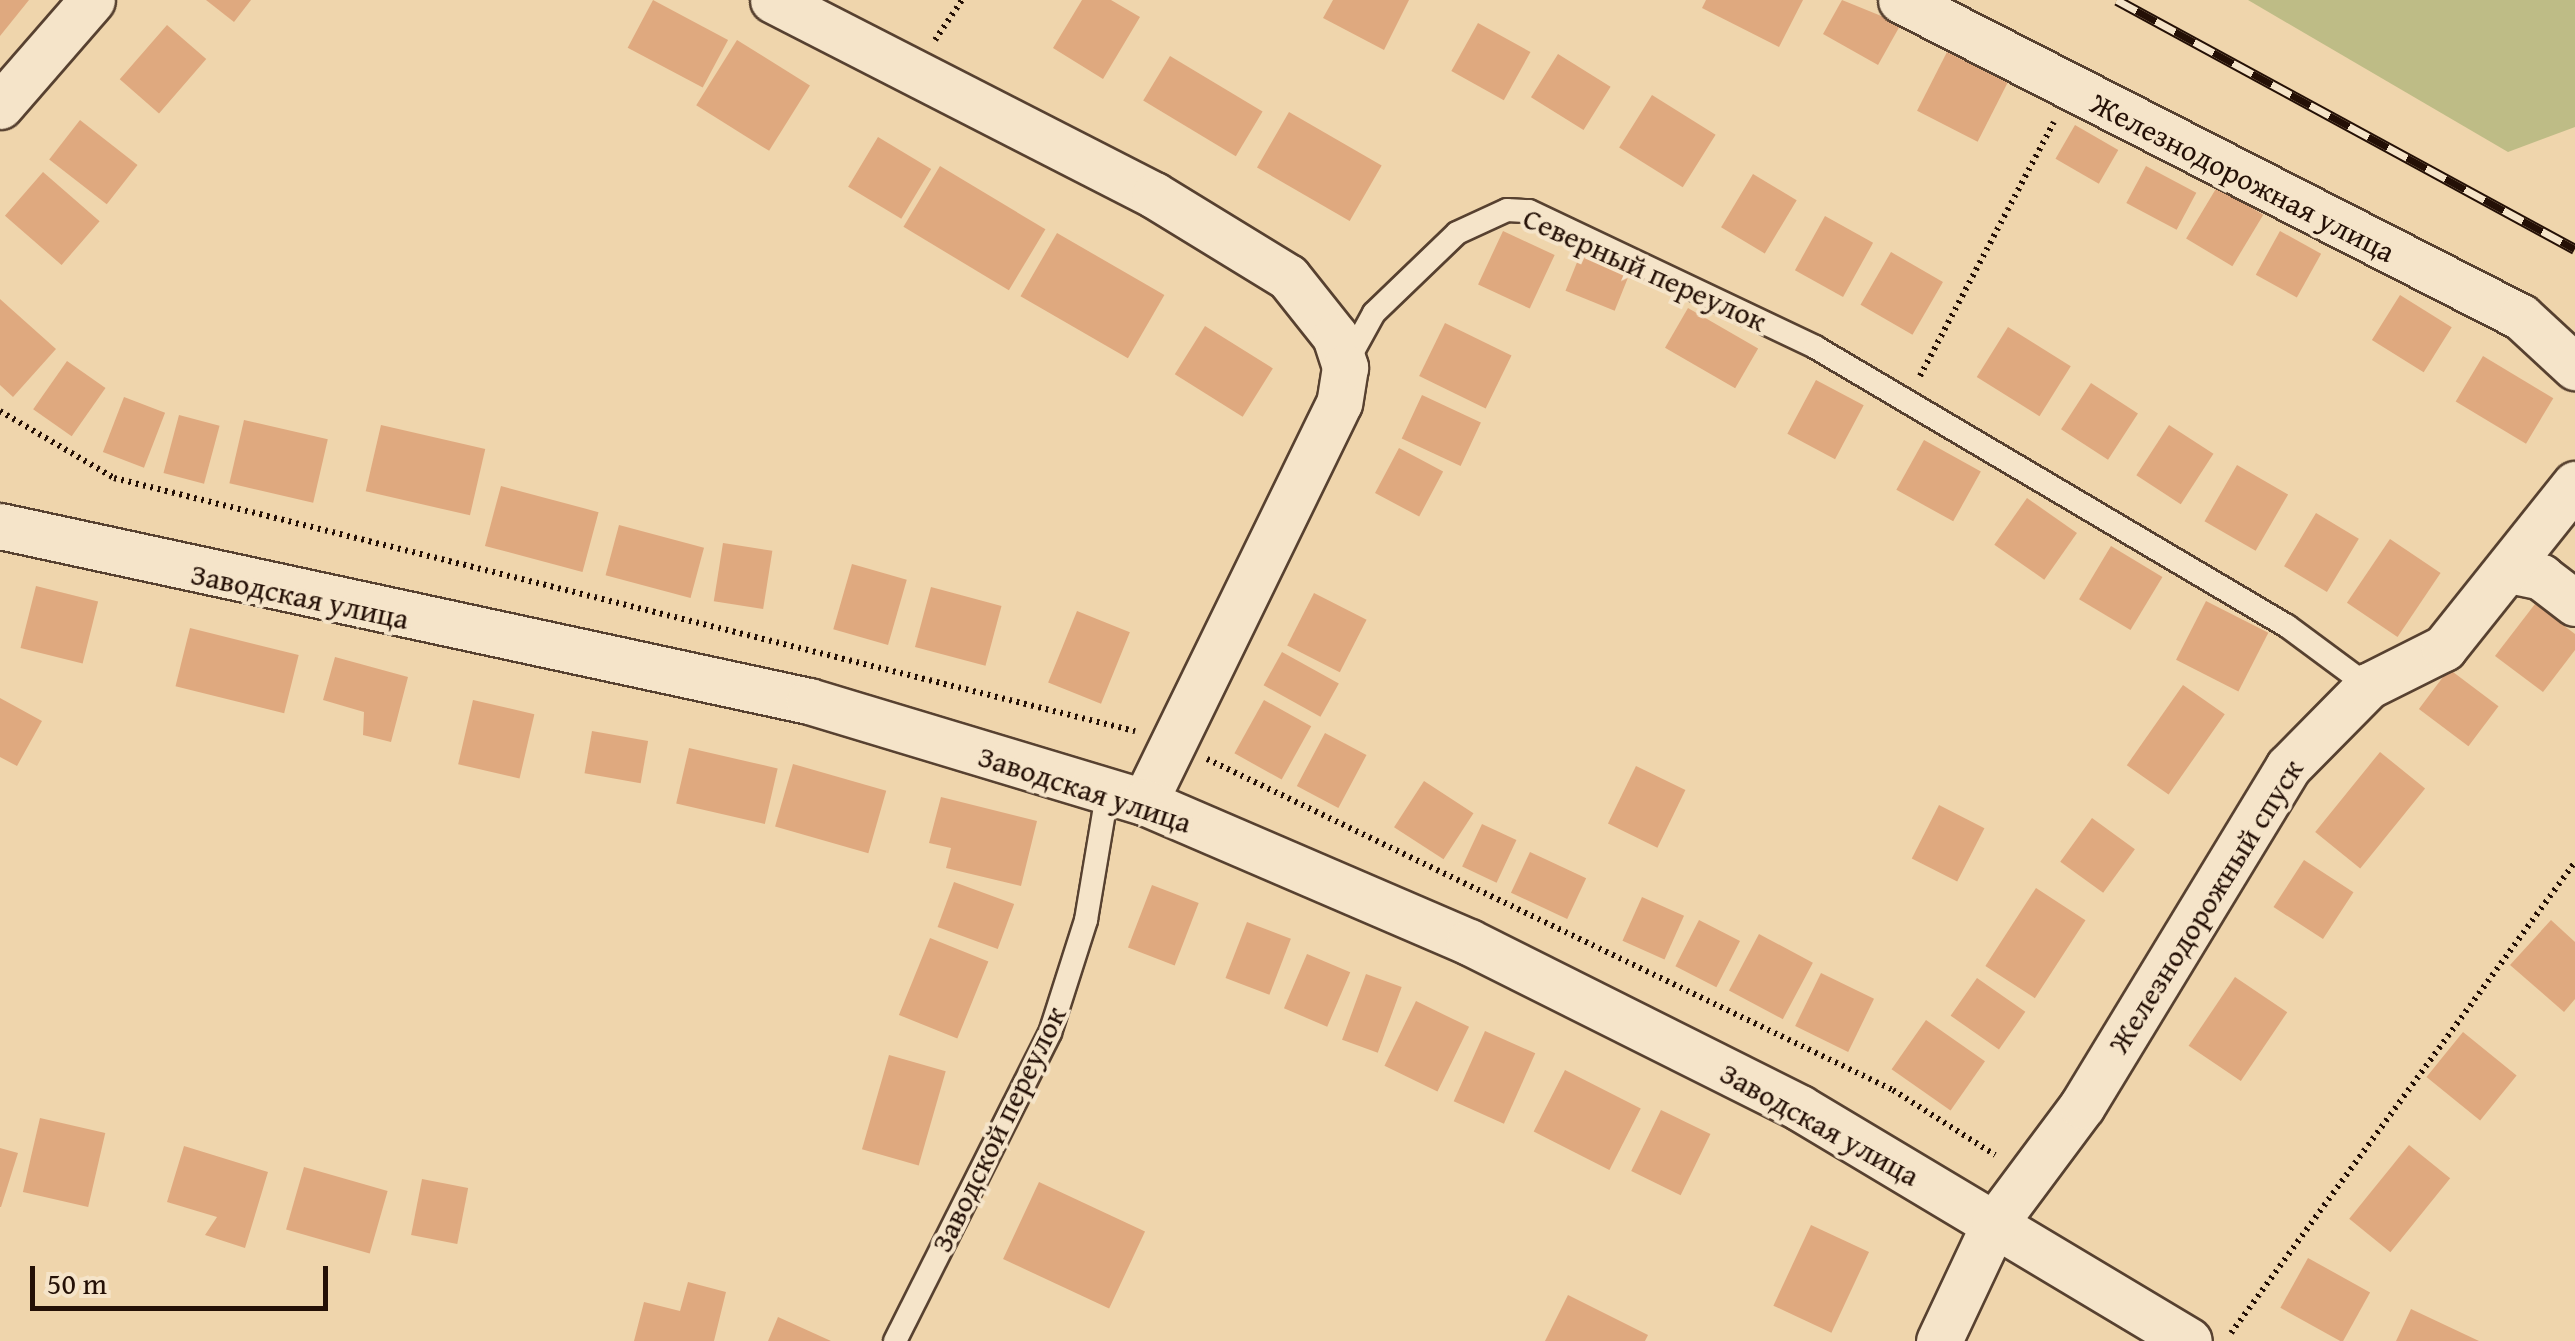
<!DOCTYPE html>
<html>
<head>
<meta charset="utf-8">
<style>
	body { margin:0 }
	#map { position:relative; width:2575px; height:1341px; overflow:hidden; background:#efd5ac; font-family:"Gentium Book Plus",serif }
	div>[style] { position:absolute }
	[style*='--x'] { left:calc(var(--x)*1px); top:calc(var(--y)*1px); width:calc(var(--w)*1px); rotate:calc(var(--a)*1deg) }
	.green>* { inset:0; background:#bebc86 }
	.building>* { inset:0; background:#dfa97f; transform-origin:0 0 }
	.path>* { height:6px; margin-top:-3px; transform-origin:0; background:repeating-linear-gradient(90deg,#241006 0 2.5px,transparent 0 7.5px) }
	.roads { filter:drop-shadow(2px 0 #574130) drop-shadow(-2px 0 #574130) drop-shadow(0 2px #574130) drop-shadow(0 -2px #574130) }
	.service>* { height:22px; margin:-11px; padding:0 11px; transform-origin:11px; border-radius:11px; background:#f5e4c9 }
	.minor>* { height:45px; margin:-22.5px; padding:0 22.5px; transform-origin:22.5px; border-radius:22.5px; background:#f5e4c9 }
	.rail>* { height:11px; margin-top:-5.5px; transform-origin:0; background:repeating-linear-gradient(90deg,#f5e4c9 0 22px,#241006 0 44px); box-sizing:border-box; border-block:2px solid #241006 }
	span { translate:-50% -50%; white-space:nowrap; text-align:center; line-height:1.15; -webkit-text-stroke:8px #f5e4c9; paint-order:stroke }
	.street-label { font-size:30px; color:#241006 }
	.scale { position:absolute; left:30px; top:1266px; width:298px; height:45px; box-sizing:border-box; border:5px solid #241006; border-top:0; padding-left:12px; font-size:30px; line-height:35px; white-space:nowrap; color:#241006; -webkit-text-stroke:8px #f5e4c9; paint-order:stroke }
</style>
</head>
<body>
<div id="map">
	<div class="green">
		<div style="clip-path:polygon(2248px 0,2575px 0,2575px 127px,2508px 152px)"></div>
	</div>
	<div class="building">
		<div style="clip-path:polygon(0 0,29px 0,0 36px)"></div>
		<div style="clip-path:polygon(206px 0,251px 0,234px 22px)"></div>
		<div style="left:653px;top:0;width:85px;height:54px;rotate:28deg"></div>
		<div style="clip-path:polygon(1082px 0,1111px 0,1140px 17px,1103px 79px,1053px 48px)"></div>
		<div style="clip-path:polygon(1333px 0,1409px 0,1384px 50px,1323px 18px)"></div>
		<div style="clip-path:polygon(1706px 0,1803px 0,1779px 47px,1702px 8px)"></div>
		<div style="clip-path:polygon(1842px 0,1901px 24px,1878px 65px,1823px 34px)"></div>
		<div style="left:1478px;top:23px;width:60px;height:55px;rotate:29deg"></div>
		<div style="left:167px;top:25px;width:52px;height:72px;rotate:41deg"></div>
		<div style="left:737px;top:40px;width:86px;height:77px;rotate:32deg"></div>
		<div style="left:1947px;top:52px;width:68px;height:66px;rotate:27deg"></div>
		<div style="left:1558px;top:54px;width:62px;height:51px;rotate:32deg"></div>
		<div style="left:1170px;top:56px;width:108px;height:52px;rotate:31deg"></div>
		<div style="left:1652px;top:95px;width:75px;height:62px;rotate:32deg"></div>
		<div style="left:1289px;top:112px;width:107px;height:64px;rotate:30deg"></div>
		<div style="left:80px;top:120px;width:73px;height:50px;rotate:38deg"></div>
		<div style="left:2075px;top:125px;width:50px;height:39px;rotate:30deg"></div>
		<div style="left:878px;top:137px;width:62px;height:58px;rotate:31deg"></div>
		<div style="left:940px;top:166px;width:123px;height:71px;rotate:31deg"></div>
		<div style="left:2146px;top:166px;width:57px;height:42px;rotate:28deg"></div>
		<div style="left:43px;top:172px;width:75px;height:58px;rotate:41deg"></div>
		<div style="left:1753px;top:174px;width:51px;height:62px;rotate:31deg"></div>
		<div style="left:2217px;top:187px;width:54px;height:60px;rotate:31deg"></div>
		<div style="left:1825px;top:216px;width:55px;height:62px;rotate:29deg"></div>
		<div style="left:1503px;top:231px;width:57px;height:59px;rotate:25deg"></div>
		<div style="left:2280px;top:231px;width:47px;height:50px;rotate:29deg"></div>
		<div style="left:1057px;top:233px;width:124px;height:73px;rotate:30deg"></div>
		<div style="left:1582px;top:250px;width:53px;height:44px;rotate:22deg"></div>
		<div style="left:1891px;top:252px;width:60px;height:61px;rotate:30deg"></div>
		<div style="left:2400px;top:295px;width:61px;height:53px;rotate:32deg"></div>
		<div style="clip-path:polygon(0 299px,56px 349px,13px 397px,0 385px)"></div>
		<div style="left:1688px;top:308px;width:81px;height:46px;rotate:30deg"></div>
		<div style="left:1445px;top:323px;width:74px;height:59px;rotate:26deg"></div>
		<div style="left:1205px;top:326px;width:80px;height:57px;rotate:32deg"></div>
		<div style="left:2008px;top:327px;width:74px;height:59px;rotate:32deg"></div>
		<div style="left:2483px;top:356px;width:82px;height:53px;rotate:31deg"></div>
		<div style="left:67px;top:361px;width:47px;height:59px;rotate:35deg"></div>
		<div style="left:1816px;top:380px;width:54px;height:61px;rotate:28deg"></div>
		<div style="left:2091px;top:383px;width:56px;height:55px;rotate:33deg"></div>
		<div style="left:1422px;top:395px;width:65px;height:48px;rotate:25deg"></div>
		<div style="left:124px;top:397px;width:44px;height:59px;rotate:21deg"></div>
		<div style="left:179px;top:415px;width:42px;height:60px;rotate:15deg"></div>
		<div style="left:244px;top:420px;width:86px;height:65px;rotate:13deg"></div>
		<div style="left:381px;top:425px;width:107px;height:68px;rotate:13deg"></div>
		<div style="left:2169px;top:425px;width:53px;height:60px;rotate:33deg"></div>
		<div style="left:1924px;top:440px;width:65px;height:57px;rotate:29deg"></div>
		<div style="left:1399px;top:448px;width:50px;height:51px;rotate:28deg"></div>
		<div style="left:2237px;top:465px;width:59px;height:65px;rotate:30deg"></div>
		<div style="left:501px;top:486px;width:101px;height:62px;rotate:15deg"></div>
		<div style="left:2027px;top:498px;width:61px;height:57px;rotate:35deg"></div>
		<div style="left:2316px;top:513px;width:50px;height:62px;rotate:31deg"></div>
		<div style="left:619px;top:525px;width:88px;height:52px;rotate:15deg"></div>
		<div style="left:2390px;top:539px;width:61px;height:77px;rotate:34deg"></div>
		<div style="left:723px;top:543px;width:50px;height:59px;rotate:9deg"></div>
		<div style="left:2111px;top:546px;width:60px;height:62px;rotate:31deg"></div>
		<div style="left:852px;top:564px;width:57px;height:68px;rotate:16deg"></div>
		<div style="left:36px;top:586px;width:64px;height:64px;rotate:14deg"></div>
		<div style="left:931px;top:587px;width:73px;height:62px;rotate:15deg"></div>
		<div style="left:1314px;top:593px;width:59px;height:59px;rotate:27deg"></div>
		<div style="left:2206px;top:601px;width:70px;height:66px;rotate:27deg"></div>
		<div style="clip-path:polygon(2535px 604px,2575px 634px,2575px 650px,2543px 692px,2495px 656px)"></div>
		<div style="left:1077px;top:611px;width:57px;height:77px;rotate:22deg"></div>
		<div style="left:190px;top:628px;width:112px;height:60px;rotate:14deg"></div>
		<div style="left:1282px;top:652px;width:65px;height:38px;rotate:29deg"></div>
		<div style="clip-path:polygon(335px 657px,408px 677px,391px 742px,363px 735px,364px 712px,323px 700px)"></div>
		<div style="left:2449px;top:669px;width:62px;height:50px;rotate:37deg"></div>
		<div style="left:2183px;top:685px;width:51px;height:98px;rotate:35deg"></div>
		<div style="clip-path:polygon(0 698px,42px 721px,17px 766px,0 757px)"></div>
		<div style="left:473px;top:700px;width:63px;height:66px;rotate:13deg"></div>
		<div style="left:1264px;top:700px;width:54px;height:61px;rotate:29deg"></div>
		<div style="left:592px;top:731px;width:57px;height:43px;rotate:10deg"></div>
		<div style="left:1325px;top:733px;width:47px;height:60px;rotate:28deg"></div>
		<div style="left:689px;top:748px;width:91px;height:57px;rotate:13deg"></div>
		<div style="left:2380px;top:752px;width:58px;height:103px;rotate:39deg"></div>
		<div style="left:793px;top:764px;width:97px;height:65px;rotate:16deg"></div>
		<div style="left:1636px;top:766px;width:55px;height:64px;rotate:26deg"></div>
		<div style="left:1424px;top:781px;width:59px;height:55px;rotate:33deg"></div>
		<div style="clip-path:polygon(941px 797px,1037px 821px,1021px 886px,946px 868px,951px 848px,929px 843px)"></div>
		<div style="left:1939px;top:805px;width:51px;height:60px;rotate:27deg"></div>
		<div style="left:2092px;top:818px;width:53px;height:54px;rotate:36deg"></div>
		<div style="left:1482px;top:824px;width:38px;height:47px;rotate:25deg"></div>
		<div style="left:1530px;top:852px;width:62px;height:45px;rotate:25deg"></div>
		<div style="left:2304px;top:860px;width:59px;height:56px;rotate:33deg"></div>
		<div style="left:954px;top:882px;width:64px;height:48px;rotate:20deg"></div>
		<div style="left:1152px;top:885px;width:50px;height:67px;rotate:21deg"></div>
		<div style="left:2036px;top:888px;width:59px;height:93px;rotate:33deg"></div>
		<div style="left:1642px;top:897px;width:46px;height:48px;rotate:24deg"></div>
		<div style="left:1699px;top:920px;width:46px;height:52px;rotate:27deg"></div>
		<div style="clip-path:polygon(2551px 920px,2575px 942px,2575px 999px,2564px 1012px,2510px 965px)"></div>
		<div style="left:1247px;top:922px;width:47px;height:60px;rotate:21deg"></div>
		<div style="left:1759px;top:934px;width:61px;height:64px;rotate:28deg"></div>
		<div style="left:930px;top:938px;width:63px;height:83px;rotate:22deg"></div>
		<div style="left:1307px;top:954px;width:47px;height:59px;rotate:23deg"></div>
		<div style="left:1821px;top:973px;width:59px;height:59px;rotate:26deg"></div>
		<div style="left:1366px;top:974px;width:38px;height:70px;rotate:20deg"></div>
		<div style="left:2235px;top:977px;width:63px;height:83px;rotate:34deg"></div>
		<div style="left:1977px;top:978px;width:59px;height:46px;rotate:35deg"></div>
		<div style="left:1416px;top:1001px;width:59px;height:72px;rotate:26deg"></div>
		<div style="left:1926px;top:1020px;width:72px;height:60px;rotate:35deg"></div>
		<div style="left:1485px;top:1031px;width:55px;height:77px;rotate:24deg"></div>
		<div style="left:2463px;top:1032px;width:69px;height:58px;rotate:39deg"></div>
		<div style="left:889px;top:1055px;width:59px;height:98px;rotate:16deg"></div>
		<div style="left:1565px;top:1070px;width:85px;height:69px;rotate:27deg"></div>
		<div style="left:1661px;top:1110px;width:55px;height:68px;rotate:26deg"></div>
		<div style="left:40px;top:1118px;width:67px;height:76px;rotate:13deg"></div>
		<div style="left:2409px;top:1145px;width:53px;height:95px;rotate:39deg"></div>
		<div style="clip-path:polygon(184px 1146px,268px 1172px,245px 1248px,205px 1235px,217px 1217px,167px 1202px)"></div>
		<div style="clip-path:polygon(0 1148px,18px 1153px,1px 1207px,0 1207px)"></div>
		<div style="left:304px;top:1167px;width:87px;height:65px;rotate:16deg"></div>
		<div style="left:422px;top:1179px;width:47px;height:57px;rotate:11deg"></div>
		<div style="left:1039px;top:1182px;width:117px;height:85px;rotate:25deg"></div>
		<div style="left:1811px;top:1225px;width:64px;height:89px;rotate:25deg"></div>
		<div style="left:2308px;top:1258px;width:71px;height:57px;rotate:29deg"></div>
		<div style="clip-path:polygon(688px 1282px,726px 1292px,714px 1341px,634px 1341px,644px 1302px,680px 1311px)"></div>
		<div style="clip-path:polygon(1568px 1295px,1648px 1335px,1645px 1341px,1545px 1341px)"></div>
		<div style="clip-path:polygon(2411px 1309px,2479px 1341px,2396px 1341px)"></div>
		<div style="clip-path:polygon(778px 1317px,831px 1341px,768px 1341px)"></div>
	</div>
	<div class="path">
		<div style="--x:935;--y:40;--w:48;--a:-56"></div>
		<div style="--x:1920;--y:376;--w:287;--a:-62.2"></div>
		<div style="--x:0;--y:411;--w:132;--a:30.4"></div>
		<div style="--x:114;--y:478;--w:1052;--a:13.92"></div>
		<div style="--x:1207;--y:759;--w:762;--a:25.76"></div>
		<div style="--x:1893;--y:1090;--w:121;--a:32.5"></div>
		<div style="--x:2231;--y:1333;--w:583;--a:-53.86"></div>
	</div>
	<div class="roads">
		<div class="service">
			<div style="--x:1346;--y:364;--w:58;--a:-61.2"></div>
			<div style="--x:1374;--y:313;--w:115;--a:-43.9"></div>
			<div style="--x:1457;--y:233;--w:55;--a:-24.7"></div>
			<div style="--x:1507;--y:210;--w:22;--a:3"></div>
			<div style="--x:1529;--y:211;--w:317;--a:25.4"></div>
			<div style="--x:1815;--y:347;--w:548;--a:30.59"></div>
			<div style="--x:2287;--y:626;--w:101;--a:36.5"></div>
			<div style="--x:895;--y:1341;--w:345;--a:-63.3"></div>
			<div style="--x:1050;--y:1033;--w:119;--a:-72.3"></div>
			<div style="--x:1086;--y:920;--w:128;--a:-80.5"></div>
		</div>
		<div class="minor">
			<div style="--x:773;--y:0;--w:428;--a:27.1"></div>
			<div style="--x:1154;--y:195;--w:157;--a:31.5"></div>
			<div style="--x:1288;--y:277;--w:75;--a:51.5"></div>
			<div style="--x:1335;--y:336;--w:33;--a:72"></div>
			<div style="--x:1345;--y:367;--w:36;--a:99"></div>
			<div style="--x:1339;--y:403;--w:444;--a:116"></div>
			<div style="--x:1901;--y:0;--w:696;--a:27.08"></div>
			<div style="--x:2521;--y:317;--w:74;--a:42.8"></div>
			<div style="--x:0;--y:106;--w:140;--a:-49"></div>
			<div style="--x:0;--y:526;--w:828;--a:12.21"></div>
			<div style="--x:809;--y:701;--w:350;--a:16.8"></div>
			<div style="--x:1144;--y:802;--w:354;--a:23.3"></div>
			<div style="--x:1469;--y:942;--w:370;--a:26.6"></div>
			<div style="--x:1800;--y:1108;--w:453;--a:30.9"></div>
			<div style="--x:2509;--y:570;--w:33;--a:12"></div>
			<div style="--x:2541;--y:577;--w:43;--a:37.4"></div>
			<div style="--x:1939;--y:1341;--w:129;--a:-64.8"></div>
			<div style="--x:1994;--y:1224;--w:147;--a:-53.3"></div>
			<div style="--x:2082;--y:1106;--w:397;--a:-58.7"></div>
			<div style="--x:2288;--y:767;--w:114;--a:-45.4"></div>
			<div style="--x:2368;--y:686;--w:85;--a:-26.6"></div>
			<div style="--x:2444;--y:648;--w:210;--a:-51.4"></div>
		</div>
	</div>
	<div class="rail">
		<div style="--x:2117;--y:0;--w:521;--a:28.53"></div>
	</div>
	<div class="street-label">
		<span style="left:2243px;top:177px;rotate:27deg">Железнодорожная улица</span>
		<span style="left:1645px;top:269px;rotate:24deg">Северный переулок</span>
		<span style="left:300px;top:596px;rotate:12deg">Заводская улица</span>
		<span style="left:1085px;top:789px;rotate:18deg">Заводская улица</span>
		<span style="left:2205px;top:906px;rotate:-58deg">Железнодорожный спуск</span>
		<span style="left:1820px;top:1124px;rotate:29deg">Заводская улица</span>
		<span style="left:998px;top:1129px;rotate:-64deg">Заводской переулок</span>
	</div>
	<div class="scale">50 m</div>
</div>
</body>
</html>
